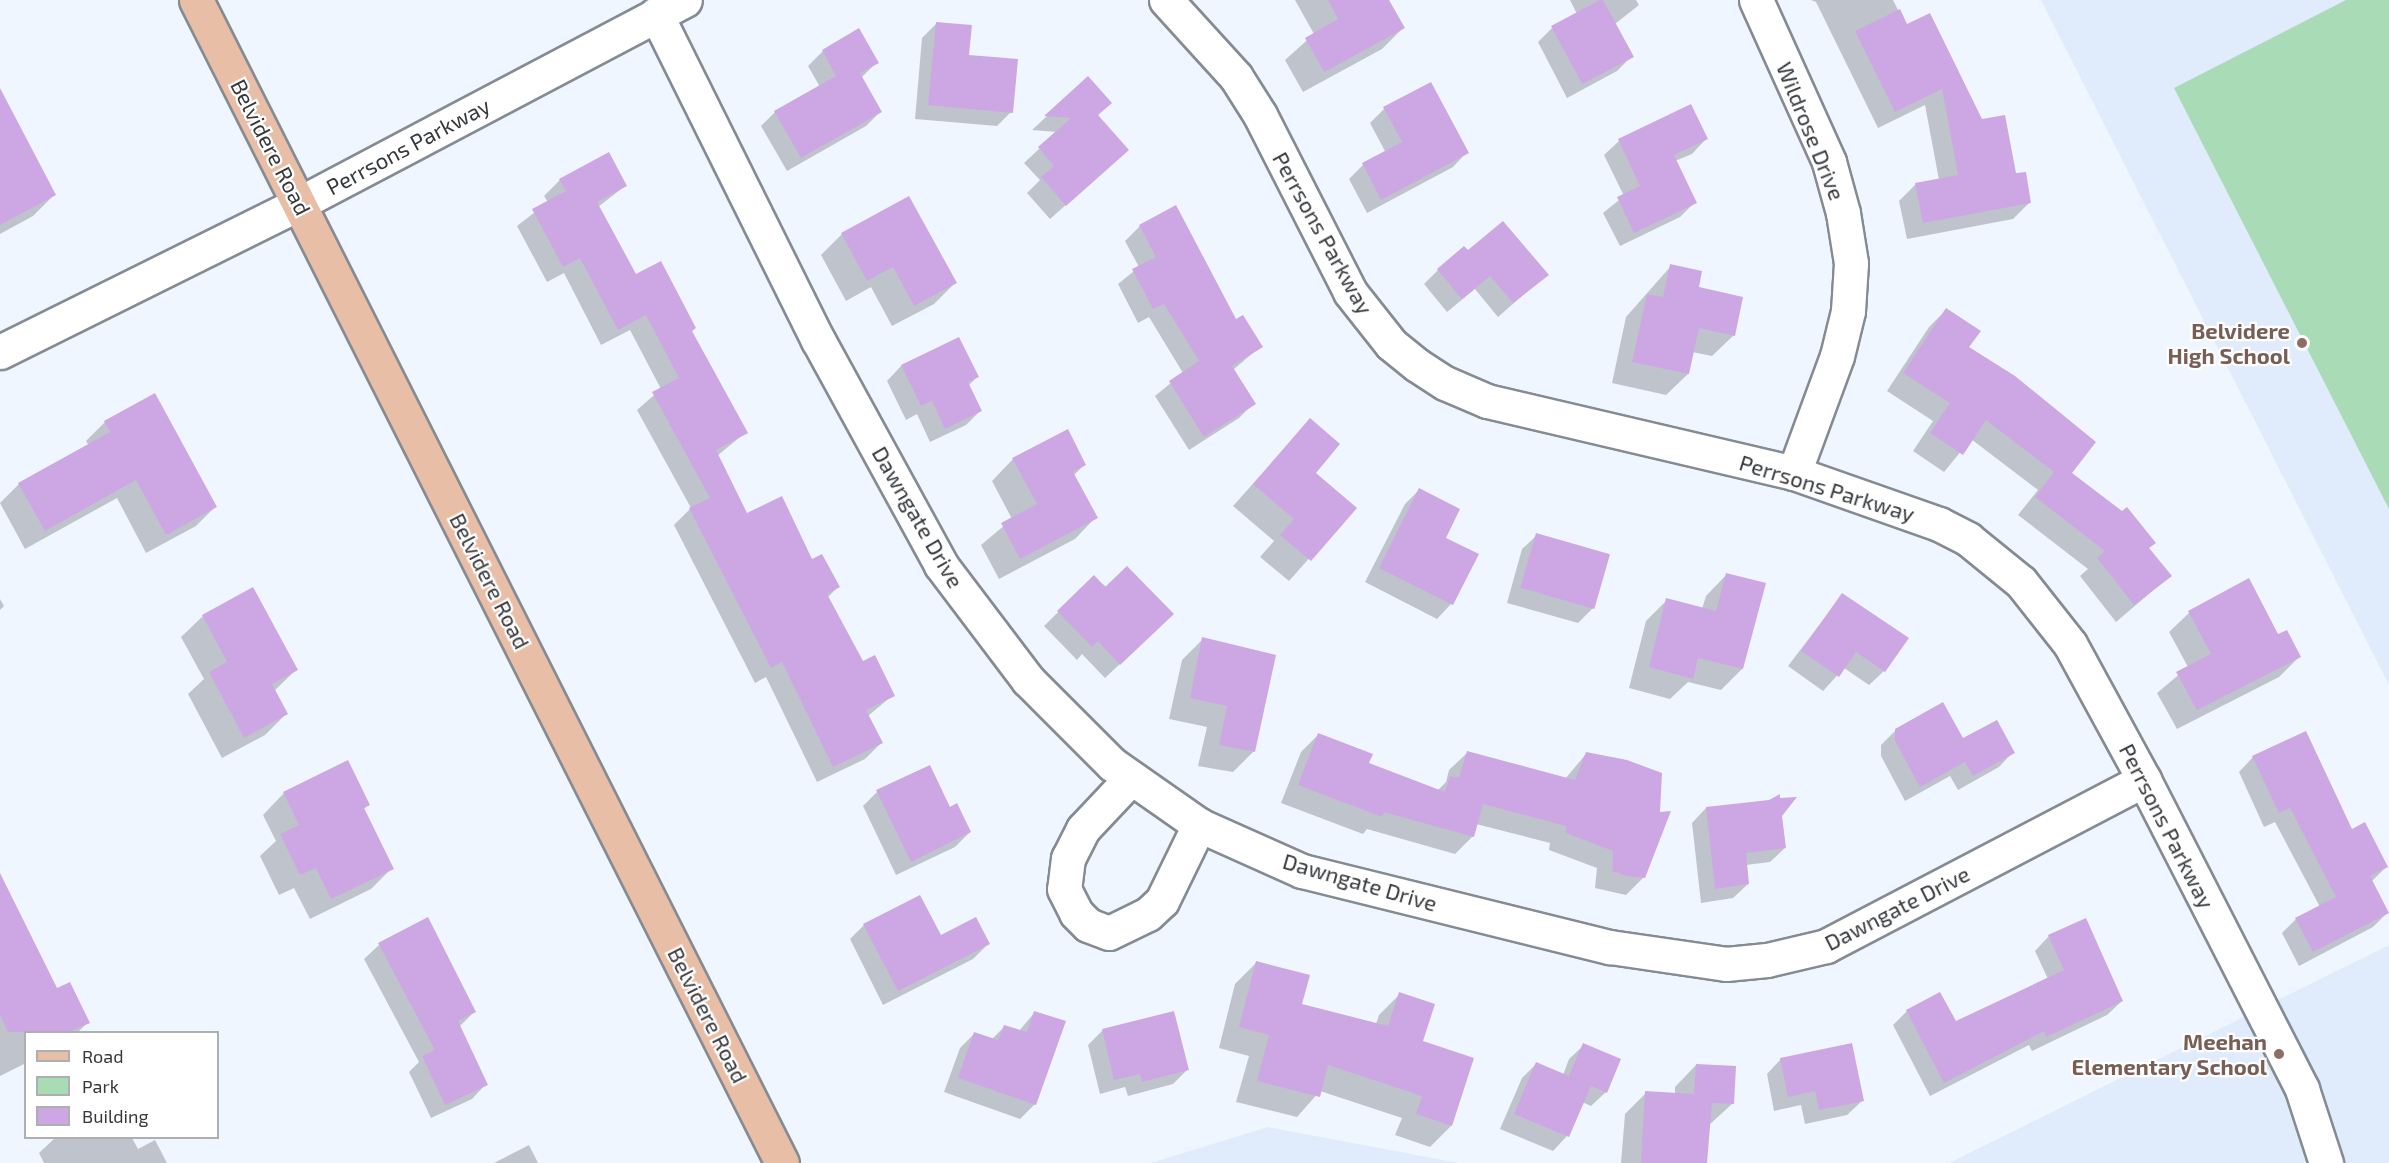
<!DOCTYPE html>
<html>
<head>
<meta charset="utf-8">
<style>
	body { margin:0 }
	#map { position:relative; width:2389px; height:1163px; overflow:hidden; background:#eff6ff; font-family:"Exo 2",sans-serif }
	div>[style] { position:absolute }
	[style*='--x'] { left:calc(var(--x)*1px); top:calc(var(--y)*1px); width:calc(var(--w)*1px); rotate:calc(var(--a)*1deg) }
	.built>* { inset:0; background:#e0ebfb }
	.green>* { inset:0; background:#a9dbb6 }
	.shadow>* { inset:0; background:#0003 }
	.building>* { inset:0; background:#cda7e3; transform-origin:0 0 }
	.roads { filter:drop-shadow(2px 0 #858b93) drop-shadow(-2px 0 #858b93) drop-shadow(0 2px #858b93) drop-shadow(0 -2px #858b93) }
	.minor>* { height:33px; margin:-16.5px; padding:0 16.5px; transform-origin:16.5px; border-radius:16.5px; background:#fff }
	.major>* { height:33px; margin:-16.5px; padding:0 16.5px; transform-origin:16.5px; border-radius:16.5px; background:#e9bea6 }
	.dots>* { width:16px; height:16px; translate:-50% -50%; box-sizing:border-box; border:3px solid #fff; border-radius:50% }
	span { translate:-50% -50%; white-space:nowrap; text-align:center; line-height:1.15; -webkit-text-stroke:4.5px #fff; paint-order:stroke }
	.street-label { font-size:22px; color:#35383b }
	.education-label { font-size:22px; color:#785e54; font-weight:700 }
	.right { translate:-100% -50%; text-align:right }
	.legend { position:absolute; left:24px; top:1031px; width:195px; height:108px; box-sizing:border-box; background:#fff; border:2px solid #aeafb1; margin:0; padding:8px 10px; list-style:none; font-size:18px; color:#35383b }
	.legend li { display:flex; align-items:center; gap:12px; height:30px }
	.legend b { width:30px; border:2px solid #aeafb1 }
</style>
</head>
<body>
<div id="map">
	<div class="built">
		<div style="clip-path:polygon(2041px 0,2389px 0,2389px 685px)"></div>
		<div style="clip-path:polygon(2389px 945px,2389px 1163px,1949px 1163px)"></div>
		<div style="clip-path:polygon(1268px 1127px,1459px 1163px,1151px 1163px)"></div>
	</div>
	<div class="green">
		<div style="clip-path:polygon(2346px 0,2389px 0,2389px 509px,2174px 88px)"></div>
	</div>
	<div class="shadow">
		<div style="clip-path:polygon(1295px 0,1387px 0,1403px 28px,1382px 49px,1303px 92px,1285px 60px,1314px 34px)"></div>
		<div style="clip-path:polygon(1570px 0,1636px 0,1639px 5px,1615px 24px,1632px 56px,1617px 71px,1567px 98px,1538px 42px,1552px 28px,1577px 14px)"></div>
		<div style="clip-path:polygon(1811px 0,1893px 0,1906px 26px,1981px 121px,2015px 175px,2030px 202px,2013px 219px,1907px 239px,1899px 201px,1916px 184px,1939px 180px,1925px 105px,1878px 128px,1816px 2px)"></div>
		<div style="clip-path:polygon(937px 23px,1011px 112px,997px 126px,915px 119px,922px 38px)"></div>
		<div style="clip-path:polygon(858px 30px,877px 62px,861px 78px,880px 112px,866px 126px,787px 171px,761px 126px,775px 112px,820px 87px,808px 66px,823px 51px)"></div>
		<div style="clip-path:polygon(1088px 78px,1112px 164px,1050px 219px,1027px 193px,1040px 180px,1024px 163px,1057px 132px,1032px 130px)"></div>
		<div style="clip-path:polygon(0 91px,54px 195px,33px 216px,0 234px)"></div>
		<div style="clip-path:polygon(1690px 106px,1706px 139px,1692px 154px,1675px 161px,1695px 202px,1680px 217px,1620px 246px,1603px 213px,1624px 196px,1604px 155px,1619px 141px)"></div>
		<div style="clip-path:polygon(1384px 109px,1467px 152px,1453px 167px,1367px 213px,1349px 179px,1363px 165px,1386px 153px,1370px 123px)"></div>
		<div style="clip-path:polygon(560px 180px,625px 186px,598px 207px,636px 276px,691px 332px,746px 432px,717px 456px,746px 515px,811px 561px,838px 587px,827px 598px,862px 663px,893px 695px,868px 716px,881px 743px,865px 759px,817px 782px,766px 677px,755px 683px,674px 525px,691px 508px,637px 410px,661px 389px,630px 330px,601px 345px,564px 273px,547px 282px,517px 226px,548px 202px,544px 196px)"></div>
		<div style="clip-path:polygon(1140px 226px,1261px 346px,1233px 370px,1254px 403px,1239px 418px,1189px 450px,1155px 396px,1183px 373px,1149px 317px,1138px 323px,1118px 284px,1139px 267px,1125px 241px)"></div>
		<div style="clip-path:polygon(842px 234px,955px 283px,934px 304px,892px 326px,871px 287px,846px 301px,821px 255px)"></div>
		<div style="clip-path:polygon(1468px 252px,1547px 274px,1498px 317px,1475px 289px,1447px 312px,1424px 284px,1438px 270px)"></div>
		<div style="clip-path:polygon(1671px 266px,1697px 289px,1734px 335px,1712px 356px,1692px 352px,1688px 374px,1666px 395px,1612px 383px,1626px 317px)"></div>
		<div style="clip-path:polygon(1946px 310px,1967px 347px,2070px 473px,2148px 549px,2170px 576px,2116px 622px,2080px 576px,2088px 569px,2018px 515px,2038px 490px,1971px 439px,1944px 472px,1913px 451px,1933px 421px,1887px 391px,1929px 327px)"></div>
		<div style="clip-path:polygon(959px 339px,977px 377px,968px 386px,980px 411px,966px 425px,930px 442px,917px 414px,906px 420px,887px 381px,901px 366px)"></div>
		<div style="clip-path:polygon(1310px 420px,1314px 473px,1354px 508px,1289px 581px,1260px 557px,1274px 541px,1233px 506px)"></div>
		<div style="clip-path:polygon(105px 422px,215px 507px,196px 526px,146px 553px,117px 498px,25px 549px,0 503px,19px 484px,89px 446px,86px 441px)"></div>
		<div style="clip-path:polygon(1013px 459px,1084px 465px,1074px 475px,1096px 517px,1075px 539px,999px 579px,981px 545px,1012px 519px,992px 481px)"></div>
		<div style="clip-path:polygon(1419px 490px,1444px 538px,1477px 555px,1451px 604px,1437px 619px,1365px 582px,1405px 504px)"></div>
		<div style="clip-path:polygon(1537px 535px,1593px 608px,1578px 623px,1507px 603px,1522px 549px)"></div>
		<div style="clip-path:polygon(1727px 574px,1742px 669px,1721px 690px,1688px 682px,1670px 699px,1629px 688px,1646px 621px,1667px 600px,1702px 609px,1706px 596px)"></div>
		<div style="clip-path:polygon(1094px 577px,1158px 628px,1105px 678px,1082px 654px,1077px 660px,1044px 626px)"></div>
		<div style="clip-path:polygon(1842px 595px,1884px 671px,1869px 685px,1844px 668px,1823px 691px,1788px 666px)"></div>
		<div style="clip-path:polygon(0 599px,4px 606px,0 610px)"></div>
		<div style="clip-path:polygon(2189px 613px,2277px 636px,2299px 657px,2279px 677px,2177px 729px,2157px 693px,2188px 667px,2169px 632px)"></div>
		<div style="clip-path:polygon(203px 616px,296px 670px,274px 691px,286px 714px,265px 735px,222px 758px,188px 694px,204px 679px,181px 637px)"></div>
		<div style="clip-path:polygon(1203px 639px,1254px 751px,1233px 772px,1198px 766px,1207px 727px,1169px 719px,1182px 660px)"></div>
		<div style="clip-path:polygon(1896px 730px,1962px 740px,2013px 752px,1999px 767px,1958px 790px,1950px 776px,1905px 801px,1881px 756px,1881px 745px)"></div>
		<div style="clip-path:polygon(1319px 734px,1367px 764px,1437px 791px,1446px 782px,1449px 770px,1467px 753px,1565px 779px,1586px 754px,1644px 877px,1626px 895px,1595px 888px,1597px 868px,1549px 850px,1550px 843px,1476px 824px,1473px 836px,1455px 854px,1367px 829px,1363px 834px,1281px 803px,1301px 752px)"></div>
		<div style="clip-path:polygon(2253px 757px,2351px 831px,2386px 867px,2371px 882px,2387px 913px,2373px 927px,2299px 966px,2282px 933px,2296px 919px,2320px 907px,2275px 822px,2264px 827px,2239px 772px)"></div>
		<div style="clip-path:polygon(877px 792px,970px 832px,955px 847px,896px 875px,863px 806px)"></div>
		<div style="clip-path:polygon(284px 793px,368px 805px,363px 810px,392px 868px,371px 889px,310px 919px,294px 888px,279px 895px,260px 856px,276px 841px,263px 815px)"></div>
		<div style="clip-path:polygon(1706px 808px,1781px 816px,1785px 848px,1770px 862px,1746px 865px,1748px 884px,1733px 898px,1701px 903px,1692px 823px)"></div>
		<div style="clip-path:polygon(0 910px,56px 990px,88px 1022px,78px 1032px,26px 1032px,26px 1063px,0 1076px)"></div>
		<div style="clip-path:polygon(427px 919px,474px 1012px,459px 1027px,486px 1084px,472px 1099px,431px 1118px,409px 1072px,419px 1062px,364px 959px,379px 945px)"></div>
		<div style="clip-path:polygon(864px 925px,940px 937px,988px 944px,973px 959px,883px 1005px,850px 939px)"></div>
		<div style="clip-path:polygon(2049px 936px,2122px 1001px,2107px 1015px,2032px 1051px,2029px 1045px,1930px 1096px,1893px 1025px,1907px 1011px,1955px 1023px,2048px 979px,2035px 951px)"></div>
		<div style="clip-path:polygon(1256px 963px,1301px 1005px,1376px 1024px,1379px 1015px,1400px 994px,1451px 1126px,1430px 1147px,1395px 1135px,1402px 1118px,1320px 1091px,1297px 1117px,1236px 1102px,1249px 1056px,1219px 1048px,1235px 984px)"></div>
		<div style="clip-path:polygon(1035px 1012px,1035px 1104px,1020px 1119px,944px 1092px,960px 1048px,974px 1034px,991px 1040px,1005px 1026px,1019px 1031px)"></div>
		<div style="clip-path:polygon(1173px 1013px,1187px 1070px,1173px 1084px,1128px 1096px,1125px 1087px,1100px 1094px,1088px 1045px,1102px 1031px)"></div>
		<div style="clip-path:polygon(1584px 1045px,1606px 1092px,1591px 1106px,1582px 1102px,1567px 1136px,1553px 1151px,1500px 1129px,1522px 1078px,1536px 1064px,1563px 1075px,1569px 1059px)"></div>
		<div style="clip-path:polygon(1781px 1059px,1862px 1101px,1847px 1115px,1805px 1124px,1801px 1105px,1774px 1111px,1767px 1074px)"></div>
		<div style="clip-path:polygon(1696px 1065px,1732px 1104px,1709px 1125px,1706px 1163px,1621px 1163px,1625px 1114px,1646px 1093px,1675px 1094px,1675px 1087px)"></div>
		<div style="clip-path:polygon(55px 1138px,132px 1138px,138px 1149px,155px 1140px,167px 1163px,44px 1163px,39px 1153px)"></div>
		<div style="clip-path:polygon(529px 1145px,538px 1163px,494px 1163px)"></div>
	</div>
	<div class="building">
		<div style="clip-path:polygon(1328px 0,1389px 0,1405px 28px,1324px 72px,1305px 38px,1338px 19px)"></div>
		<div style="clip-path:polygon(1600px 0,1603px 0,1634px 57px,1582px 84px,1551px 26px)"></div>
		<div style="clip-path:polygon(1900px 9px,1907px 24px,1930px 13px,1982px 119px,2005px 115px,2016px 173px,2026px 172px,2031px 203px,1923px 223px,1915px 183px,1958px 175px,1942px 89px,1895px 112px,1855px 31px)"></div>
		<div style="clip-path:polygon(936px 22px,972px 25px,969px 55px,1018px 59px,1013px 113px,928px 105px)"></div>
		<div style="clip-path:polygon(859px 28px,879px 63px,860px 73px,882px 112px,801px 158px,774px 111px,836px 76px,822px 50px)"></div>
		<div style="clip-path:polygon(1088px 76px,1112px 103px,1098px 115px,1129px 150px,1066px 206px,1041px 177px,1054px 166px,1038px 147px,1071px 118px,1044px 116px)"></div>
		<div style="clip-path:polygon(1431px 82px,1469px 153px,1381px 200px,1362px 163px,1402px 142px,1383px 107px)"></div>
		<div style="clip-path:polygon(0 88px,56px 195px,0 225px)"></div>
		<div style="clip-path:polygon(1691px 104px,1708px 139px,1674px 155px,1697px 203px,1634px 233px,1617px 197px,1640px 186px,1618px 139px)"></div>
		<div style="clip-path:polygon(609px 152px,627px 186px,597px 202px,636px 274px,661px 261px,696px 328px,692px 331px,748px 433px,716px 450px,747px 513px,782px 496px,812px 559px,822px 554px,840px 587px,827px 594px,863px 661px,875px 655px,895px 696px,866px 710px,883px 743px,833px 767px,782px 662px,771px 668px,689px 508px,710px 498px,652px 392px,679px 378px,646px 315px,618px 330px,580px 258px,563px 267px,532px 209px,566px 191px,559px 179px)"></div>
		<div style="clip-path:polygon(909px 196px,957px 283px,914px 306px,893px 267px,867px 281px,841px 233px)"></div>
		<div style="clip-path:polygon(1176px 205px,1236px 319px,1243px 315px,1263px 347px,1232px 366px,1256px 404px,1204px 437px,1169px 381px,1199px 361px,1164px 304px,1153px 309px,1132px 269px,1156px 257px,1139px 225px)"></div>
		<div style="clip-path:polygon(1503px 221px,1549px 275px,1513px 303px,1490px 276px,1462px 299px,1437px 269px,1464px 246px,1468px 250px)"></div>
		<div style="clip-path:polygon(1670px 264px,1702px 271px,1699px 287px,1743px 297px,1735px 336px,1699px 328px,1689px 374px,1632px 362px,1647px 294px,1663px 297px)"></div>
		<div style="clip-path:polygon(1946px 308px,1981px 331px,1969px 347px,2015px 376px,2096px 442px,2072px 473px,2122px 511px,2127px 507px,2156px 543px,2149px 548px,2172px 576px,2134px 605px,2097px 558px,2105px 551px,2035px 497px,2054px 472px,1986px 420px,1963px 455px,1930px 433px,1950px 403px,1903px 373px)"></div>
		<div style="clip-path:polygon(959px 337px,979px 377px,968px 382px,982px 411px,945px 429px,932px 401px,921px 406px,901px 365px)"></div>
		<div style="clip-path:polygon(155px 393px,217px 507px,166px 535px,136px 480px,45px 531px,18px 483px,110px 432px,104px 421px)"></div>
		<div style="clip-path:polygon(1310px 418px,1340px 444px,1316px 473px,1357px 508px,1311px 561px,1280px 535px,1294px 519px,1253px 484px)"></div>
		<div style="clip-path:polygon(1068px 429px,1086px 465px,1073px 472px,1098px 518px,1020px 559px,1001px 523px,1037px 504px,1012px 458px)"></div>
		<div style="clip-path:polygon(1419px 488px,1460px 509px,1446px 538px,1479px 554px,1453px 605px,1379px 568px)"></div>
		<div style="left:1536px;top:533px;width:77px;height:57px;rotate:16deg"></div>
		<div style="clip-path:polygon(1127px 566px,1174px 614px,1120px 665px,1098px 641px,1092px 647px,1057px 611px,1094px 575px,1105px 587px)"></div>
		<div style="clip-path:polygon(1726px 573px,1766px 583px,1743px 669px,1698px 658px,1693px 679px,1649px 667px,1666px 598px,1716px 611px)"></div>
		<div style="clip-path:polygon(2249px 578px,2278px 634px,2287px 630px,2301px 657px,2197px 710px,2176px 672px,2211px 654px,2188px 611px)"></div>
		<div style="clip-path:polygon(253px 587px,298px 670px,272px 684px,288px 714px,244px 738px,209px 672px,227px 662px,202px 615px)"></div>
		<div style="clip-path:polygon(1842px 593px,1909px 638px,1885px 672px,1856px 652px,1839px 677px,1801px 651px)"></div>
		<div style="clip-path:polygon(1202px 637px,1276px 655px,1255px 752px,1219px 745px,1227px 706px,1190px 698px)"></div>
		<div style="clip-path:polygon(1943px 702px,1963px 738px,1997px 720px,2015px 753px,1973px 776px,1965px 762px,1920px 787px,1895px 741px,1895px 729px)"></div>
		<div style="clip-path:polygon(2306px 731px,2352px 829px,2365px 822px,2388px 867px,2370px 876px,2389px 913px,2313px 952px,2295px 918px,2336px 897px,2290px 808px,2279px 813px,2252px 756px)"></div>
		<div style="clip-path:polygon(1318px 733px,1373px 754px,1369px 763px,1445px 792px,1450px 776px,1459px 778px,1467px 751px,1575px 780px,1586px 752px,1627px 760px,1662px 773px,1660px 812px,1671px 811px,1645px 878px,1627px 876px,1612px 871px,1613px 851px,1566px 833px,1566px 826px,1483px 804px,1474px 837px,1384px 812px,1382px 817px,1298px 785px)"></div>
		<div style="clip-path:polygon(348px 760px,370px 805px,364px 808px,394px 869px,331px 899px,316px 868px,300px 875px,280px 834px,299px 825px,283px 792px)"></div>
		<div style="clip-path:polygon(930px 765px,950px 807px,957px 803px,971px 832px,911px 862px,876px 790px)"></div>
		<div style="clip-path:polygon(1780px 794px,1780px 798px,1797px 797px,1782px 816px,1786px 848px,1746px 853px,1749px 884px,1715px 889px,1706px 807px,1769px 800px)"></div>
		<div style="clip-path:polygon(0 873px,57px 988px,70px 982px,90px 1023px,69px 1032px,8px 1032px,0 1015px)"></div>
		<div style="clip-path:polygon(920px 895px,941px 935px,976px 917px,990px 944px,898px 991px,863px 924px)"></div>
		<div style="clip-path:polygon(428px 917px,476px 1012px,458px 1021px,488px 1085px,445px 1105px,422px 1056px,435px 1050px,378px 943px)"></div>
		<div style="clip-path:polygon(2086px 918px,2123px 1001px,2046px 1037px,2044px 1031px,1944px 1083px,1906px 1010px,1940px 992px,1956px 1021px,2064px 970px,2048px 935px)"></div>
		<div style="clip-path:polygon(1256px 961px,1310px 975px,1302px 1004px,1388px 1026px,1399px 992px,1435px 1004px,1423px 1041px,1474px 1058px,1452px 1126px,1416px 1114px,1422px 1096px,1328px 1065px,1320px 1097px,1257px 1081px,1269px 1035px,1239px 1027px)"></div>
		<div style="clip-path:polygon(1034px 1011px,1066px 1021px,1036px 1105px,958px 1078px,974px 1032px,998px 1040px,1004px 1025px,1027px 1032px)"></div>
		<div style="clip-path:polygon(1174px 1011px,1189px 1070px,1142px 1082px,1140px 1074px,1114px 1080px,1102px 1029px)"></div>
		<div style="clip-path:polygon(1583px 1043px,1621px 1059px,1607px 1093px,1591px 1086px,1569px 1137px,1514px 1114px,1536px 1062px,1569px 1076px)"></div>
		<div style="clip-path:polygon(1852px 1043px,1864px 1101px,1819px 1110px,1815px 1091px,1788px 1097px,1780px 1058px)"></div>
		<div style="clip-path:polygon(1696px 1064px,1736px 1066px,1734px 1104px,1712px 1103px,1707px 1163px,1641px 1163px,1645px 1091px,1694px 1094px)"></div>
	</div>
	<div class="roads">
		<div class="minor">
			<div style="--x:1166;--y:0;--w:104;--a:47.7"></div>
			<div style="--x:1236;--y:77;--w:45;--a:57.7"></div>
			<div style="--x:1260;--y:115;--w:199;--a:63"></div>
			<div style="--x:1350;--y:292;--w:66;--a:51.7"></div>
			<div style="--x:1391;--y:344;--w:33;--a:39"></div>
			<div style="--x:1417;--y:365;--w:33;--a:33"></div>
			<div style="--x:1445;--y:383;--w:46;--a:23.2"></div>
			<div style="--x:1487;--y:401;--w:315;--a:13.2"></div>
			<div style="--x:1794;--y:473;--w:154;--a:19.4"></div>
			<div style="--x:1939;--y:524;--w:33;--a:27"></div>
			<div style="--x:1968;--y:539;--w:68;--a:39.1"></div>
			<div style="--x:2021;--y:582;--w:79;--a:51.7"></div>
			<div style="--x:2070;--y:644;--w:155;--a:61.4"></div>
			<div style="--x:2144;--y:780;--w:347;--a:62.9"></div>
			<div style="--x:2302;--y:1089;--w:78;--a:72"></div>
			<div style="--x:1756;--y:0;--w:178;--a:65.7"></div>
			<div style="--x:1829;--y:162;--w:53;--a:74.6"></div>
			<div style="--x:1843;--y:213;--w:51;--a:80.9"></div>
			<div style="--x:1851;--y:263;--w:48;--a:93.6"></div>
			<div style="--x:1848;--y:311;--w:46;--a:103.7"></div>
			<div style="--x:1837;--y:356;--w:125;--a:110.2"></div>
			<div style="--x:656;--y:14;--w:364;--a:63.6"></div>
			<div style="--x:818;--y:340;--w:256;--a:61.3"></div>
			<div style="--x:941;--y:565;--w:144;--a:52.9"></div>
			<div style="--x:1028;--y:680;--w:119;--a:45"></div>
			<div style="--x:1112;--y:764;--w:106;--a:35"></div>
			<div style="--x:1199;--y:825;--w:113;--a:24.1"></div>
			<div style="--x:1302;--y:871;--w:317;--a:13.9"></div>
			<div style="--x:1610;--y:947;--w:117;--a:8.3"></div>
			<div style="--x:1726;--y:964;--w:41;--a:-5.6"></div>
			<div style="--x:1767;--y:960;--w:61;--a:-13.3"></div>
			<div style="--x:1826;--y:946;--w:359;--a:-27.6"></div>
			<div style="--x:0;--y:352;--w:335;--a:-26.4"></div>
			<div style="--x:300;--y:203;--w:435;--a:-27.8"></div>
			<div style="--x:1131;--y:778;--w:70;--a:133.3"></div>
			<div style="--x:1083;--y:829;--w:33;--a:117"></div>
			<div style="--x:1068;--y:858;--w:31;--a:97"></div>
			<div style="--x:1064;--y:889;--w:27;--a:63"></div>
			<div style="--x:1076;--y:913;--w:17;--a:45"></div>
			<div style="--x:1088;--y:925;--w:22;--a:21"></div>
			<div style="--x:1109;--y:933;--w:43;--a:-26"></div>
			<div style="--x:1148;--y:914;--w:19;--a:-43"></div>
			<div style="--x:1162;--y:901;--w:85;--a:-64"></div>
		</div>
		<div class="major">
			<div style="--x:196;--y:0;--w:1302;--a:63.26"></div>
		</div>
	</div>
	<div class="dots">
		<div style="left:2302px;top:343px;background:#8d6e63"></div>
		<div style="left:2279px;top:1054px;background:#8d6e63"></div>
	</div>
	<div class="street-label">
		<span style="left:1811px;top:131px;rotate:68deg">Wildrose Drive</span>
		<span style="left:408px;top:146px;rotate:-28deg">Perrsons Parkway</span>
		<span style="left:271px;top:147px;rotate:63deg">Belvidere Road</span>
		<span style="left:1323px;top:233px;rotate:61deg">Perrsons Parkway</span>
		<span style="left:1827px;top:488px;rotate:17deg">Perrsons Parkway</span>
		<span style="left:918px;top:517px;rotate:60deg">Dawngate Drive</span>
		<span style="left:490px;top:581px;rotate:63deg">Belvidere Road</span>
		<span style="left:2167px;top:826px;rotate:63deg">Perrsons Parkway</span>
		<span style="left:1360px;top:882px;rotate:16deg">Dawngate Drive</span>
		<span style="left:1897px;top:908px;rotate:-27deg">Dawngate Drive</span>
		<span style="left:708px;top:1015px;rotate:63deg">Belvidere Road</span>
	</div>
	<div class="education-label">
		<span class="right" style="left:2290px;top:343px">Belvidere<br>High School</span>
		<span class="right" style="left:2267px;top:1054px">Meehan<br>Elementary School</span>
	</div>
	<ul class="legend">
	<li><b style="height:8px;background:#e9bea6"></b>Road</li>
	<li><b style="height:16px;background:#a9dbb6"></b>Park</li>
	<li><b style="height:16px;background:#cda7e3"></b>Building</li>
	</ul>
</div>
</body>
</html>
